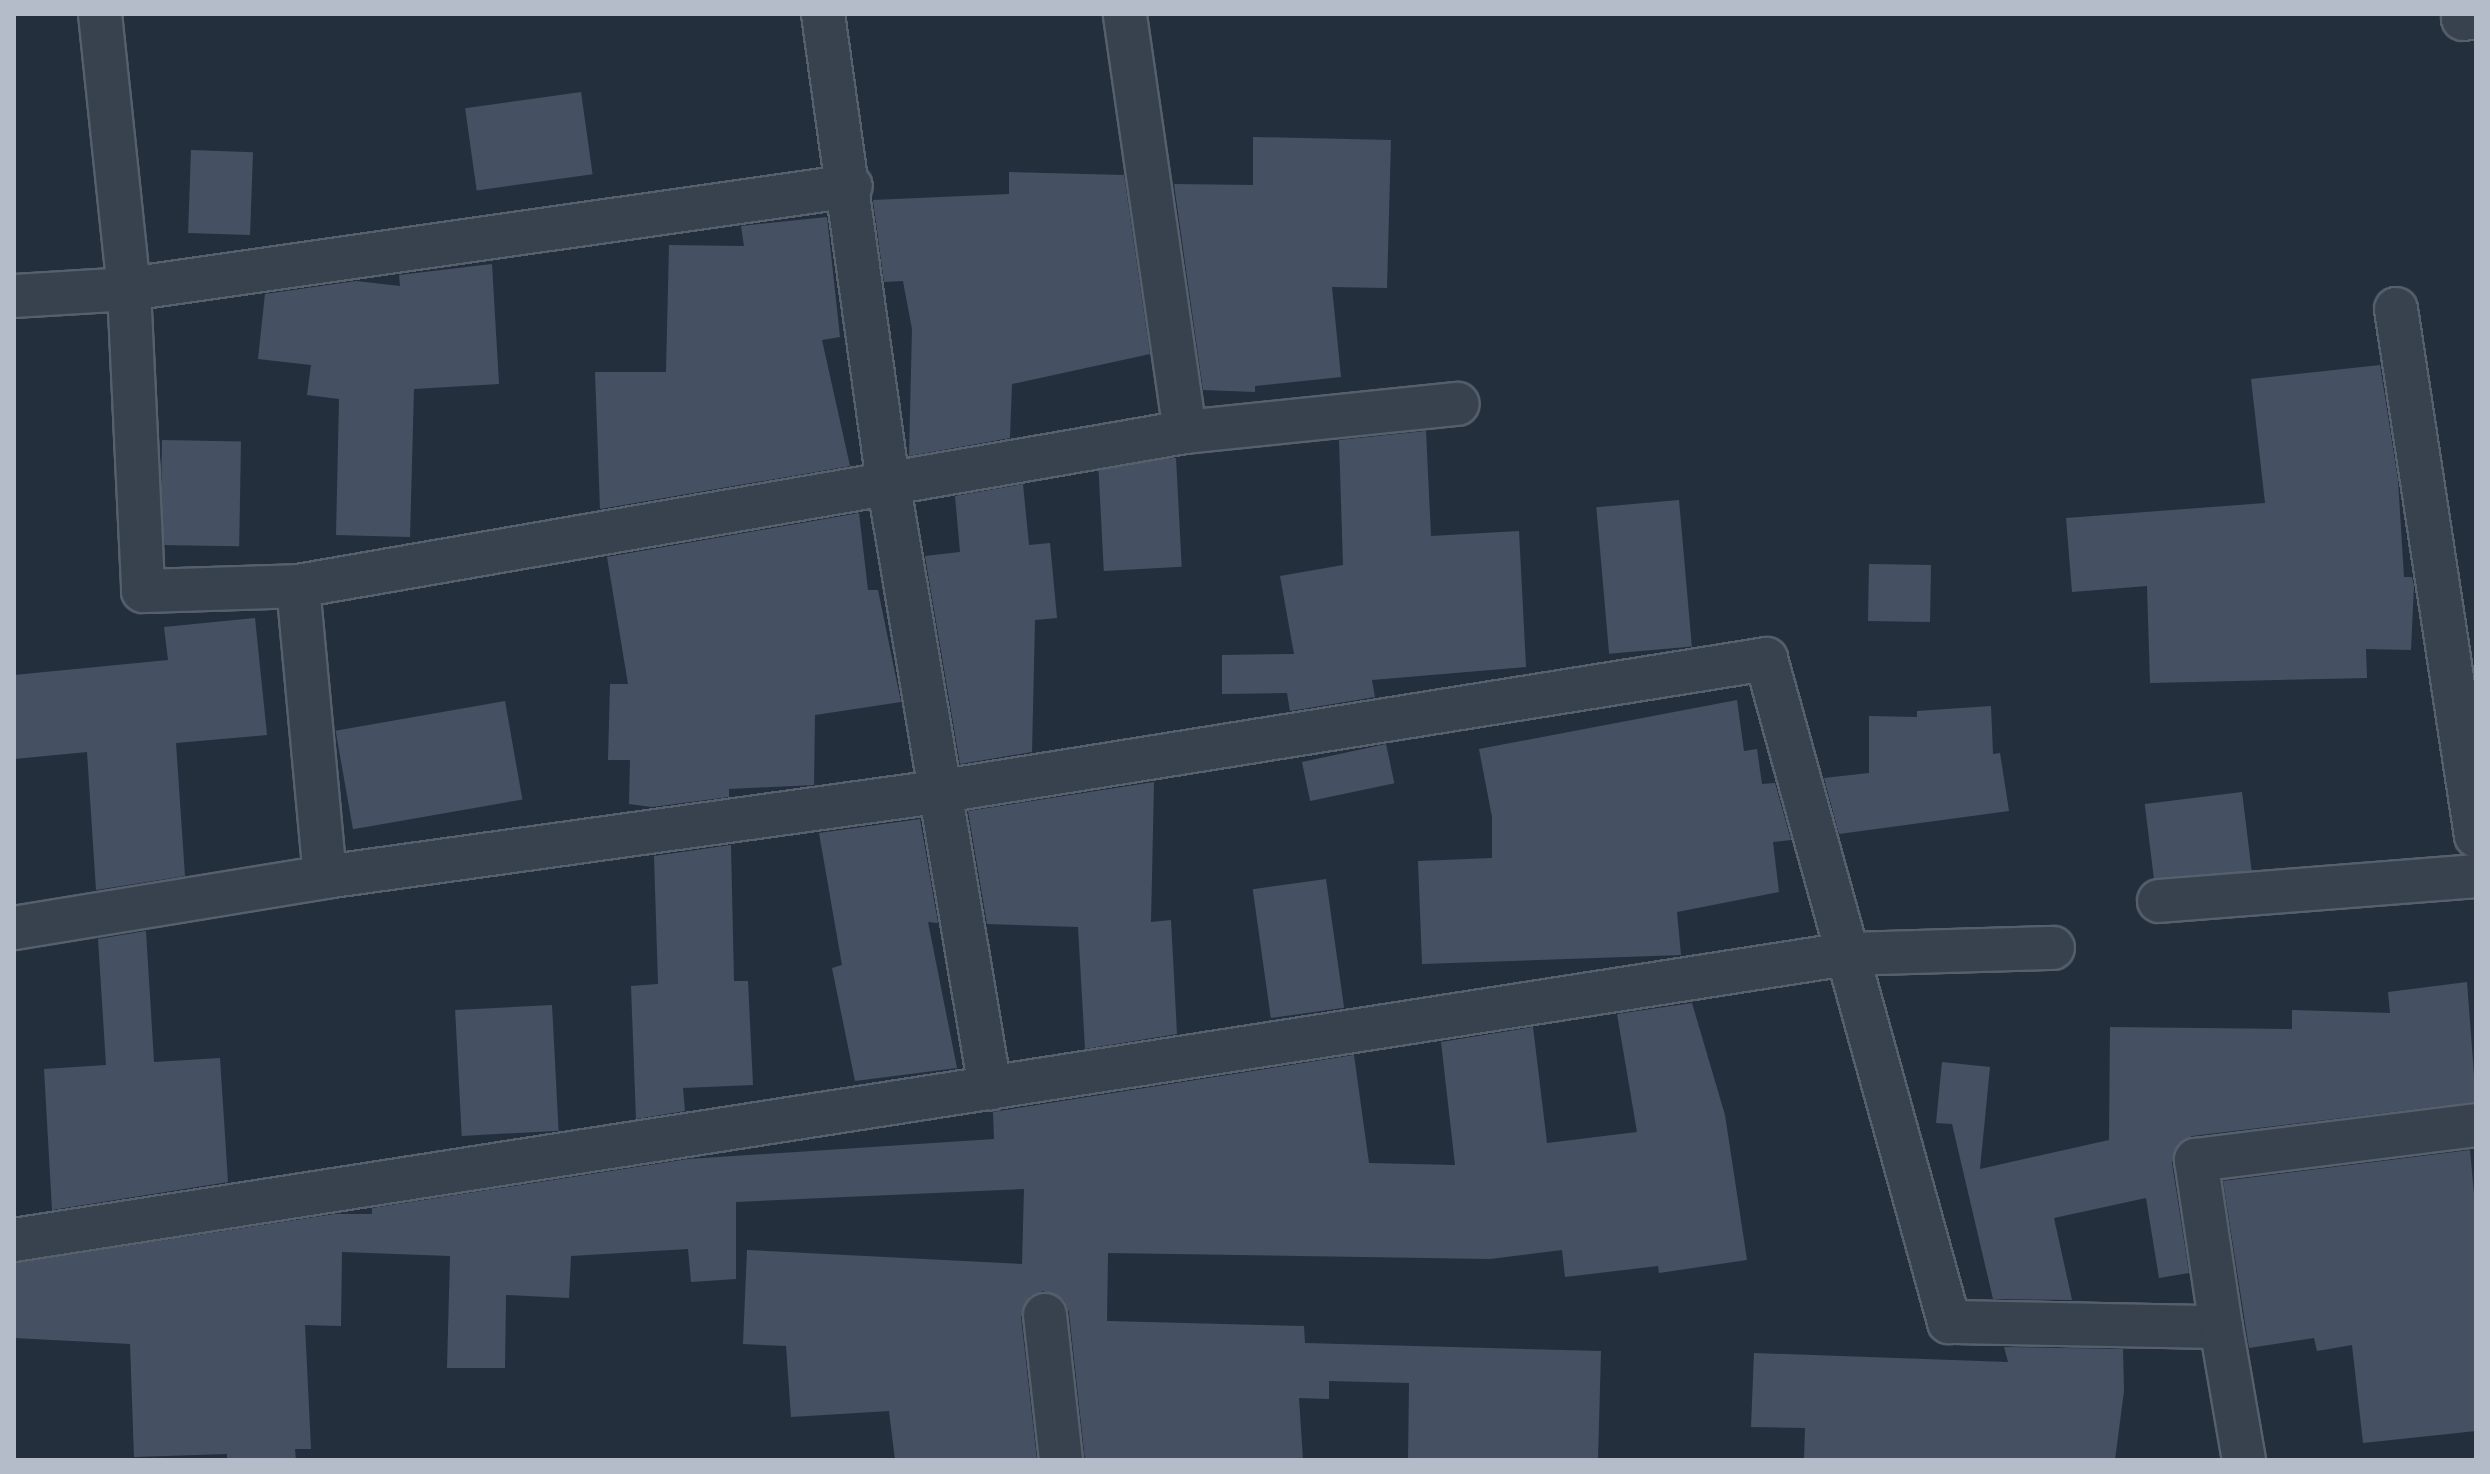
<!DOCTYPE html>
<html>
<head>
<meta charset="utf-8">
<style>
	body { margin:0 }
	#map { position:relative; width:2490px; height:1474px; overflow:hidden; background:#242f3e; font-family:"Exo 2",sans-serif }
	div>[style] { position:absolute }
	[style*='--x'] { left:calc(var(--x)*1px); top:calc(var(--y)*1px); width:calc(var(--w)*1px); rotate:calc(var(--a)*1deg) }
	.building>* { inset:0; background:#455162; transform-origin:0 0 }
	.roads { filter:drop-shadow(2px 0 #565f6c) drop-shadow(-2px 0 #565f6c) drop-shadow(0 2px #565f6c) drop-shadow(0 -2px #565f6c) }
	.street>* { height:42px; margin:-21px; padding:0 21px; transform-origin:21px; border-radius:21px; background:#38414e }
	span { translate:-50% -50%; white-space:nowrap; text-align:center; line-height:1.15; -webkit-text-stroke:6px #1d2633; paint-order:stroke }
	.frame { position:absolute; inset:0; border:16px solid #b4bcc9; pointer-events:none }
</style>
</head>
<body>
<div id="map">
	<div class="building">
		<div style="left:581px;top:92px;width:83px;height:117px;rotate:82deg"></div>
		<div style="clip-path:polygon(1253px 137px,1391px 140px,1387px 288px,1332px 287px,1341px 377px,1255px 386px,1255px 392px,1203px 390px,1174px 184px,1253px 185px)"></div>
		<div style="left:191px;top:150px;width:62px;height:83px;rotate:2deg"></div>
		<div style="clip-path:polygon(1009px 172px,1124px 175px,1150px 354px,1012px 384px,1010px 438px,909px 456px,912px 329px,903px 281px,884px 282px,873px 200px,1009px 194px)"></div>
		<div style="clip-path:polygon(827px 217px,840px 337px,822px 340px,850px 466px,600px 509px,595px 372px,666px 372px,669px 245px,744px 246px,741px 226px)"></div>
		<div style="clip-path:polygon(492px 264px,499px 384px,414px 389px,410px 537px,336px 535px,339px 399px,307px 395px,311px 365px,258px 359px,265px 294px,356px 281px,400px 286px,399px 275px)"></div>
		<div style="clip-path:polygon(2380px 365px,2398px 480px,2404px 577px,2412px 577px,2414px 586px,2411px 650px,2366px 649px,2367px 678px,2150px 683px,2147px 586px,2072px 592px,2066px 518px,2265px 503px,2251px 379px)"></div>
		<div style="clip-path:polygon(1426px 431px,1431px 536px,1519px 531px,1526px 667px,1372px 680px,1375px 697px,1290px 711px,1287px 693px,1222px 694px,1222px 655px,1294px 654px,1280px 576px,1343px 565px,1339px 440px)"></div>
		<div style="left:162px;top:440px;width:79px;height:105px;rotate:1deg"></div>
		<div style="left:1176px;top:458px;width:109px;height:78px;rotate:87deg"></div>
		<div style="clip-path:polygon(1023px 484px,1029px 545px,1050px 543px,1057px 618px,1035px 620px,1032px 752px,960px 764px,925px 556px,960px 552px,955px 496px)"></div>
		<div style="left:1679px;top:500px;width:147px;height:83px;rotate:85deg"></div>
		<div style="clip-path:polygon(859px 513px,868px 590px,878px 590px,901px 702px,815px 715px,814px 785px,729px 789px,729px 797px,652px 807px,629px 804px,630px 760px,608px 760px,610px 684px,628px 684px,607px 557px)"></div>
		<div style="left:1869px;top:564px;width:62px;height:57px;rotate:1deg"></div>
		<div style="clip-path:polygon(255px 618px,267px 735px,176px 743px,185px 876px,96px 890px,87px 752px,14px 759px,14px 675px,168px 660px,164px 627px)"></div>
		<div style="clip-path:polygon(1737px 700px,1744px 751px,1757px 749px,1762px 784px,1775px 783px,1791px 840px,1773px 842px,1779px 892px,1677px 912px,1681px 955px,1422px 964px,1418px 861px,1492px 858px,1492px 817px,1479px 749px)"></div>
		<div style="left:505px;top:701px;width:100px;height:172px;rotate:80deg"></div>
		<div style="clip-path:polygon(1991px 706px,1993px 754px,2000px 753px,2009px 811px,1839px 834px,1824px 778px,1869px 773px,1869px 716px,1917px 717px,1917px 711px)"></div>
		<div style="left:1386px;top:744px;width:40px;height:86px;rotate:78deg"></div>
		<div style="clip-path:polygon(1154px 782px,1151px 922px,1171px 920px,1177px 1034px,1085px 1049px,1078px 927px,987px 924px,968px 811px)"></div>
		<div style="left:2242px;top:792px;width:79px;height:98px;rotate:83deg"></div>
		<div style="clip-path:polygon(920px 819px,938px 923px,928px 922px,957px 1068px,855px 1081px,832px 968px,842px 965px,819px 833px)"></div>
		<div style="clip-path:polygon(731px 845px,734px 981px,748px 981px,753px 1085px,683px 1088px,685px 1111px,636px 1119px,631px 986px,658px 984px,654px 856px)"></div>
		<div style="left:1326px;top:879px;width:130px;height:74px;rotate:82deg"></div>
		<div style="clip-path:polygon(146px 931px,154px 1062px,220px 1058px,228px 1182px,52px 1210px,44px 1069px,106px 1065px,98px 939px)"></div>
		<div style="clip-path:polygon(2467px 982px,2476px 1102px,2192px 1136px,2181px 1142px,2172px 1163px,2189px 1273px,2159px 1278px,2146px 1198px,2054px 1218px,2072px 1300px,1993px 1299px,1952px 1124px,1936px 1123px,1942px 1062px,1990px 1067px,1980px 1169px,2109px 1140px,2110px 1027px,2292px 1029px,2292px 1010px,2390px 1013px,2388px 992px)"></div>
		<div style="clip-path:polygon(1692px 1003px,1725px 1115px,1747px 1260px,1659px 1273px,1658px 1266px,1565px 1277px,1562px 1250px,1490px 1259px,1108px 1253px,1107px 1321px,1304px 1326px,1305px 1343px,1601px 1351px,1598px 1460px,1408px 1460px,1409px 1383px,1329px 1381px,1329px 1399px,1299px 1398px,1303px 1460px,1085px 1460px,1069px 1312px,1064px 1300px,1043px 1291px,1030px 1296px,1021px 1317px,1037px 1460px,895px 1460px,889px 1411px,791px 1417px,786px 1346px,743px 1344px,747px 1250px,1022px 1264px,1024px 1189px,736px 1202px,736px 1279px,691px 1282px,688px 1249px,571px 1256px,569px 1298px,506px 1295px,505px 1368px,447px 1368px,450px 1256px,342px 1252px,341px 1326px,305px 1325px,311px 1449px,295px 1449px,296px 1460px,227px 1460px,227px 1454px,134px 1457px,130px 1344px,14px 1338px,14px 1263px,335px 1214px,372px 1214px,372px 1208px,688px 1159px,994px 1139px,993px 1112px,1354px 1055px,1369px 1163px,1455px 1165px,1441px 1042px,1533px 1027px,1547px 1143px,1637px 1132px,1617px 1014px)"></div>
		<div style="left:552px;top:1005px;width:126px;height:97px;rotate:87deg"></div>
		<div style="clip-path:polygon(2470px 1150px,2476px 1217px,2476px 1431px,2363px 1443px,2352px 1345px,2317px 1351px,2314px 1338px,2249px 1348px,2223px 1181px)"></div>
		<div style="clip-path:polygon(2004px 1347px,2123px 1349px,2124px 1391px,2115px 1460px,1804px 1460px,1805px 1428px,1751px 1427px,1754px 1353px,2008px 1362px)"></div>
	</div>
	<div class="roads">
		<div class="street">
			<div style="--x:100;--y:14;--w:277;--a:84"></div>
			<div style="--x:129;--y:289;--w:729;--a:-8.12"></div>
			<div style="--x:823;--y:14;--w:472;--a:82.1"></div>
			<div style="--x:888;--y:481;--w:616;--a:80.46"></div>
			<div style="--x:2463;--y:19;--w:13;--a:-9"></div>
			<div style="--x:14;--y:296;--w:115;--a:-3.5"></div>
			<div style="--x:129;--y:289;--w:302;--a:87.3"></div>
			<div style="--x:143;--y:591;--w:155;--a:-1.8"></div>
			<div style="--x:298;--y:586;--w:292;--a:84.7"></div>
			<div style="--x:325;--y:877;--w:618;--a:-7.91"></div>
			<div style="--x:937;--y:792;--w:840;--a:-9.11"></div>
			<div style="--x:1766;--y:659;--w:688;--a:74.57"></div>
			<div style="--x:1949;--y:1322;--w:272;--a:1.1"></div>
			<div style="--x:2221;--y:1327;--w:135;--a:80.2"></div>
			<div style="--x:2396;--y:309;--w:533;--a:81.37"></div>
			<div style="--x:1185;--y:432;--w:274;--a:-5.9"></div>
			<div style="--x:298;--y:586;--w:900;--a:-9.85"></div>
			<div style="--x:1185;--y:432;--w:422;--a:-98.2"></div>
			<div style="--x:2159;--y:901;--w:318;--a:-4.5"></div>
			<div style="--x:14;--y:928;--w:315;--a:-9.3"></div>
			<div style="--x:14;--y:1240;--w:1855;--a:-8.87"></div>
			<div style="--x:1847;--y:954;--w:206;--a:-1.7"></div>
			<div style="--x:1045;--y:1315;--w:146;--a:83.7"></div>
			<div style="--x:2221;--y:1327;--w:169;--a:-98.5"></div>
			<div style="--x:2196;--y:1160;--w:282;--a:-7.1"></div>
		</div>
	</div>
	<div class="frame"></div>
</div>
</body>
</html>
